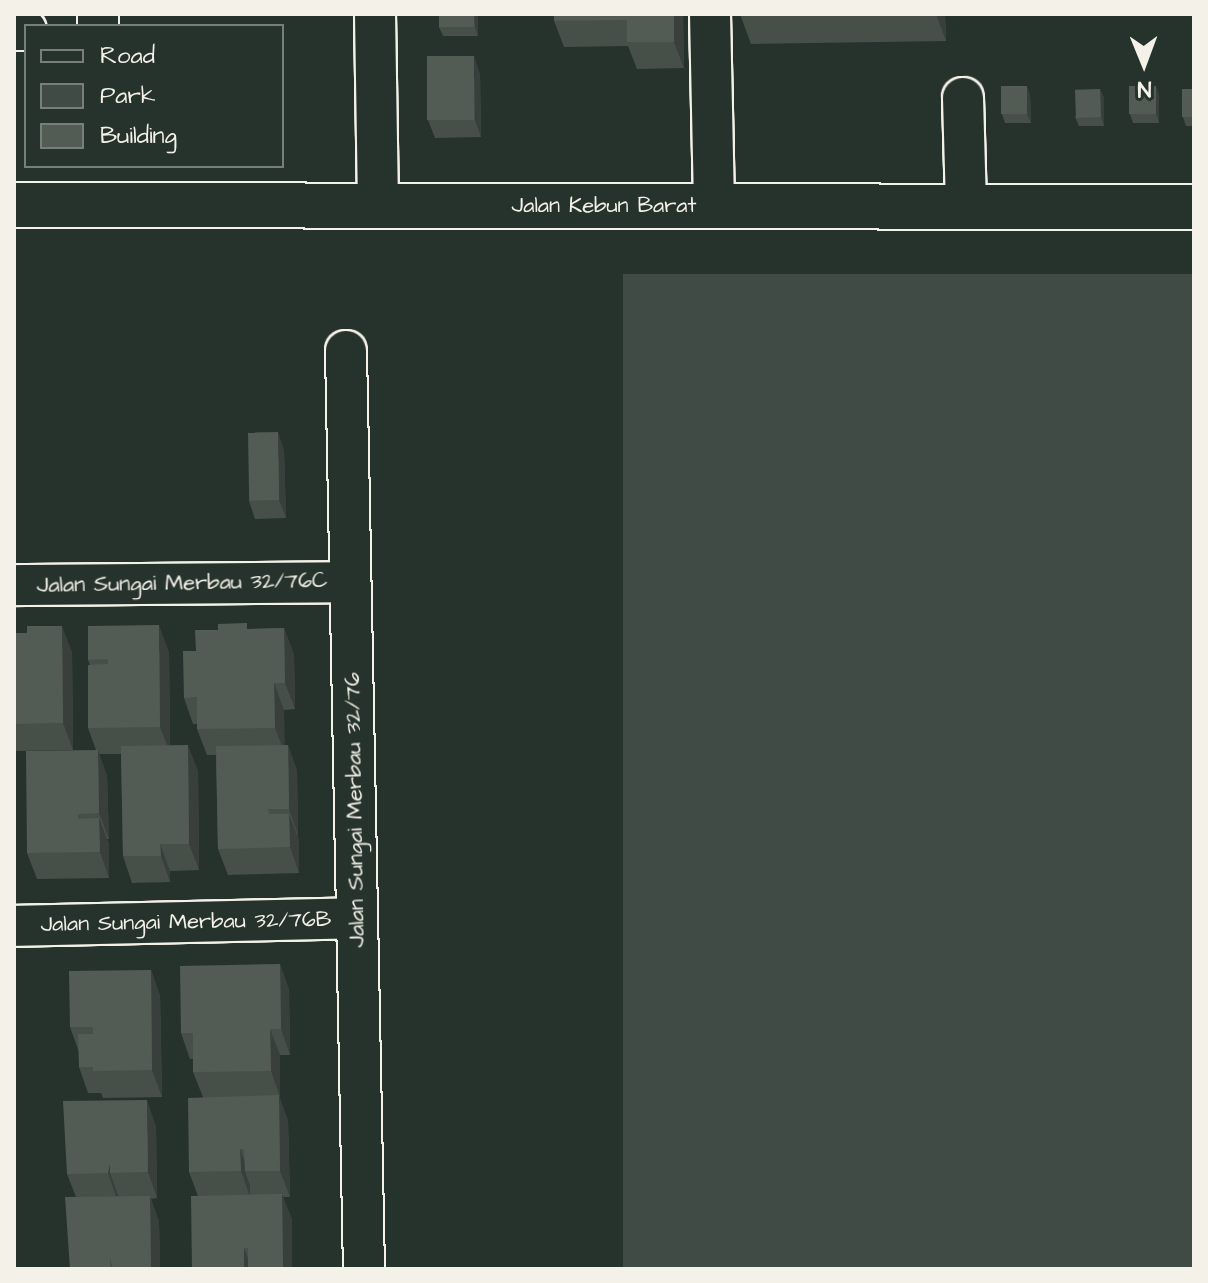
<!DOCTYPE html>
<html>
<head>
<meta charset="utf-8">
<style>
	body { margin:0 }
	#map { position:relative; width:1208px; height:1283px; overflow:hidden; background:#26332d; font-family:"Architects Daughter",sans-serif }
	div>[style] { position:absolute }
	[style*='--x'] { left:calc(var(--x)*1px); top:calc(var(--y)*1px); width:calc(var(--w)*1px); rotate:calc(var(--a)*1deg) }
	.green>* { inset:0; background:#414b45; transform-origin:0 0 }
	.roads { filter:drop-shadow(2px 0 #f4f1e8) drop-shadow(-2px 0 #f4f1e8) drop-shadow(0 2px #f4f1e8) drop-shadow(0 -2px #f4f1e8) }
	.minor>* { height:40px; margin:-20px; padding:0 20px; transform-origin:20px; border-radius:20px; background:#26332d }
	.major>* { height:44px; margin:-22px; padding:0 22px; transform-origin:22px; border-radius:22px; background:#26332d }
	.wall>* { inset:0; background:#474f49 }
	.shaded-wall>* { inset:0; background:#39403c }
	.building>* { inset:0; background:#525c55; transform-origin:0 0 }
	span { translate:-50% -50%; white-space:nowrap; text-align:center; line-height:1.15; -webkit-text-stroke:6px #26332d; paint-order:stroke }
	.street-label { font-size:22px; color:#f4f1e8 }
	.frame { position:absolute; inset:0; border:16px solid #f4f1e8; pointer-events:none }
	.legend { position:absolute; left:24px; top:24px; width:260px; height:144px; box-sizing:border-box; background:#26332d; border:2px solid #787f78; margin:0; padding:10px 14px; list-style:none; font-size:24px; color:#f4f1e8 }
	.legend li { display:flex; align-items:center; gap:16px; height:40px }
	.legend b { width:40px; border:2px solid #787f78 }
	.north { position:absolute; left:1104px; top:24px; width:80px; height:80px; -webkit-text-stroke:6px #26332d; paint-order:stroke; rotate:179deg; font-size:22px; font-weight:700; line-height:32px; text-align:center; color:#f4f1e8 }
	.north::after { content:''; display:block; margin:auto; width:28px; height:36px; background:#f4f1e8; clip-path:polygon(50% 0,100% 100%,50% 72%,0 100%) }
</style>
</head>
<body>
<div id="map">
	<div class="green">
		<div style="left:1194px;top:274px;width:995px;height:571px;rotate:90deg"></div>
	</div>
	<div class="roads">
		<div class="minor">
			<div style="--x:98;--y:14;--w:12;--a:90"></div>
			<div style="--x:375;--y:14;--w:190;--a:89.1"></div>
			<div style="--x:710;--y:14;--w:192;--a:88.8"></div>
			<div style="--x:14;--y:30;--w:12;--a:0"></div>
			<div style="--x:963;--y:98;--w:107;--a:88.4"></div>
			<div style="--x:346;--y:351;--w:918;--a:88.88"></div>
			<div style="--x:14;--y:585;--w:336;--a:-0.5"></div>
			<div style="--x:14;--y:926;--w:343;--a:-1.3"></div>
		</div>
		<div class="major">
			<div style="--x:14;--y:205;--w:1180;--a:0.1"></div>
		</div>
	</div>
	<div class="wall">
		<div style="clip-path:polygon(439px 14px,478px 14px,478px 36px,443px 36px,439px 27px)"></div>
		<div style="clip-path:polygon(683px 14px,684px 68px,637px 69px,628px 46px,564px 47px,554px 21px)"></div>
		<div style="clip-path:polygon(740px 14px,945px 14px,946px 41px,751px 44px)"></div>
		<div style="clip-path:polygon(480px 74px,481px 137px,435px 138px,428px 120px)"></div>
		<div style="clip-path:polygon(1100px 89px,1104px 98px,1104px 126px,1079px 126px,1075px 117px)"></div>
		<div style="clip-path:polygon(1194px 89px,1194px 126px,1186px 126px,1183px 117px)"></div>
		<div style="clip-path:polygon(1030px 95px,1031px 123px,1005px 123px,1002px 114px)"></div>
		<div style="clip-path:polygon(1159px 95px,1159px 123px,1133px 123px,1130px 114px)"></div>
		<div style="clip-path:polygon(284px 450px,286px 518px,255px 519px,249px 501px)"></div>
		<div style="clip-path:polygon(284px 628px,294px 655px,295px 709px,284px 710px,284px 745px,288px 745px,297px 771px,298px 835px,297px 835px,299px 840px,299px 873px,228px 875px,218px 849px,216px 755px,207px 755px,197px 729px,197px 724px,193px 724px,184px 698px,196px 651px,218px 630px)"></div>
		<div style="clip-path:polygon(14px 633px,27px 633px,72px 652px,73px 750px,14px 751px)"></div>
		<div style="clip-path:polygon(169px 652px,170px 745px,198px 771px,199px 870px,170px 871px,170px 882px,132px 883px,123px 856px,121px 754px,99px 754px,107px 776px,109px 839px,107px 839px,109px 844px,109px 878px,37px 879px,27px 853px,96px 750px,88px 728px,90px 665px,88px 660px)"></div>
		<div style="clip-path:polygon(280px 964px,289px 990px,290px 1055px,280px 1055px,280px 1097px,279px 1097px,288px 1121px,290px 1197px,283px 1197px,292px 1220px,292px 1269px,192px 1269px,198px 1196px,189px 1172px,203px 1097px,193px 1072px,193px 1059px,190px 1059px,181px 1033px)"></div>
		<div style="clip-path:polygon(151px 970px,160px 996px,162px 1097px,103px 1098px,101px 1093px,88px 1093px,79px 1067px,79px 1052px,70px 1027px)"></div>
		<div style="clip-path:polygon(156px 1126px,157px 1198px,151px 1199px,159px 1222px,160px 1269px,70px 1269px,76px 1197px,67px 1174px)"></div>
	</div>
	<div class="shaded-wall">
		<div style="clip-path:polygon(474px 14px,478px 14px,478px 36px,475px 27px)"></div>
		<div style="clip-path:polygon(674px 14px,683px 14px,684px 68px,674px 42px)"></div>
		<div style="clip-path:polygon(936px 14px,945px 14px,946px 41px)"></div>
		<div style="clip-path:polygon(474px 56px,480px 74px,481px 137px,475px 120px)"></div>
		<div style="clip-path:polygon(1027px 86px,1030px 95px,1031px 123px,1027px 114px)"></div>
		<div style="clip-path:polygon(1156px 86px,1159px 95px,1159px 123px,1156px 114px)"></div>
		<div style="clip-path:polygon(1100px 89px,1104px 98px,1104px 126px,1101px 117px)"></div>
		<div style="clip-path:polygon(278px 432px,284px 450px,286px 518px,279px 500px)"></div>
		<div style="clip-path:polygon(159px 625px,169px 652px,170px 753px,160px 727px)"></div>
		<div style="clip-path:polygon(62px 626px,72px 652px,73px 750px,63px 723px)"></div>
		<div style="clip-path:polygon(284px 628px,294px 655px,295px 709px,285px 683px)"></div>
		<div style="clip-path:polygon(274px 683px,284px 710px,285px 754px,275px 728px)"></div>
		<div style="clip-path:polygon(188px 745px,198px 771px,199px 870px,189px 844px)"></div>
		<div style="clip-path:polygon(288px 745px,297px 771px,298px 835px,289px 809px)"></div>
		<div style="clip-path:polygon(98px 750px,107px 776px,109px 839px,99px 813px)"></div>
		<div style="clip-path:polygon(289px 814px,299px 840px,299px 873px,290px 847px)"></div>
		<div style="clip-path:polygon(99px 818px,109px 844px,109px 878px,100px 852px)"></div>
		<div style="clip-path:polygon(160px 844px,170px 871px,170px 882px,161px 856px)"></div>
		<div style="clip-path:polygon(280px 964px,289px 990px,290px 1055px,281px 1029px)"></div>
		<div style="clip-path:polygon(151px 970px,160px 996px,162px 1097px,152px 1070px)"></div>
		<div style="clip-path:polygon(270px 1029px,280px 1055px,280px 1097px,271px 1071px)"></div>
		<div style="clip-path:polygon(279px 1095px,288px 1121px,290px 1197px,280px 1171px)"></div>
		<div style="clip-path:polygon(147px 1100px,156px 1126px,157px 1198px,148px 1172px)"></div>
		<div style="clip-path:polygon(240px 1149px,248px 1171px,245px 1171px,250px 1186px,250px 1197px,241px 1171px)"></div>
		<div style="clip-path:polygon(110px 1163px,110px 1173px,118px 1195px,117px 1199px,108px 1173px)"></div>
		<div style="clip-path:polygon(282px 1194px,292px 1220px,292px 1269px,283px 1269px)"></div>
		<div style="clip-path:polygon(150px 1196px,159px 1222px,160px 1269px,151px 1269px)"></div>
		<div style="clip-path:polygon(244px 1248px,252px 1269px,244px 1269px)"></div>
	</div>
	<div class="building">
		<div style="left:439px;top:14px;width:35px;height:13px"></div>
		<div style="clip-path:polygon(554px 14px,674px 14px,674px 42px,627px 42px,627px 20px,554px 21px)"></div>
		<div style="left:427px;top:56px;width:47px;height:64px"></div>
		<div style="left:1001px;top:86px;width:26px;height:28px"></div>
		<div style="left:1129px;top:86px;width:27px;height:28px"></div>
		<div style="left:1100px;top:89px;width:28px;height:25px;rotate:88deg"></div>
		<div style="left:1182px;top:89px;width:12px;height:28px"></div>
		<div style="left:278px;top:432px;width:68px;height:30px;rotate:89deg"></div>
		<div style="clip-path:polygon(247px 623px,247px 629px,284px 628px,285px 683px,274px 683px,275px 728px,197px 729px,197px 697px,184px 698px,183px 651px,196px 651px,195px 630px,218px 630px,218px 624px)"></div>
		<div style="clip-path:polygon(159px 625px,160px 727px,88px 728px,88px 665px,108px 664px,108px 659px,88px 660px,88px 626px)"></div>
		<div style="clip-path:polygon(27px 626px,62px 626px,63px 723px,14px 724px,14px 633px,27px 633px)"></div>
		<div style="clip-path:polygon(188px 745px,189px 844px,160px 844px,161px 856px,123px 856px,121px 746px)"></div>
		<div style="clip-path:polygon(288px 745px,289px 809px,268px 809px,269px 814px,289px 814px,290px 847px,218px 849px,216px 746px)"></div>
		<div style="clip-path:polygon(98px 750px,99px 813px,78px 814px,78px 819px,99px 818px,100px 852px,27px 853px,26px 751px)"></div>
		<div style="clip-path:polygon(280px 964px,281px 1029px,270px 1029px,271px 1071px,193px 1072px,193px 1033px,181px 1033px,180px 966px)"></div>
		<div style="clip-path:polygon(151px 970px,152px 1070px,93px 1071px,93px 1067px,79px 1067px,78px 1034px,93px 1034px,93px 1027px,70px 1027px,69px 971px)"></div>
		<div style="clip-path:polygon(279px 1095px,280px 1171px,245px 1171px,244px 1149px,240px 1149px,241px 1171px,189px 1172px,188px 1098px)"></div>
		<div style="clip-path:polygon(147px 1100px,148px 1172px,110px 1173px,110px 1163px,108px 1173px,67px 1174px,63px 1101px)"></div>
		<div style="clip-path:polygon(282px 1194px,283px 1269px,248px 1269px,248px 1248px,244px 1248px,244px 1269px,192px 1269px,191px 1196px)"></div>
		<div style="clip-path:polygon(150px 1196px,151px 1268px,113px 1269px,110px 1258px,110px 1269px,70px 1269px,65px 1197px)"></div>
	</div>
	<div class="street-label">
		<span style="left:604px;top:206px">Jalan Kebun Barat</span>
		<span style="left:182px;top:583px;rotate:-1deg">Jalan Sungai Merbau 32/76C</span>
		<span style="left:355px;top:810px;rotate:-91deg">Jalan Sungai Merbau 32/76</span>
		<span style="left:186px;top:922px;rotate:-1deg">Jalan Sungai Merbau 32/76B</span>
	</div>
	<div class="frame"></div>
	<ul class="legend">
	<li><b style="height:10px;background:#26332d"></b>Road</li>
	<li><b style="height:22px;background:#414b45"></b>Park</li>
	<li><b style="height:22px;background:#525c55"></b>Building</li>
	</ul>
	<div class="north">N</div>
</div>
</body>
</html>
